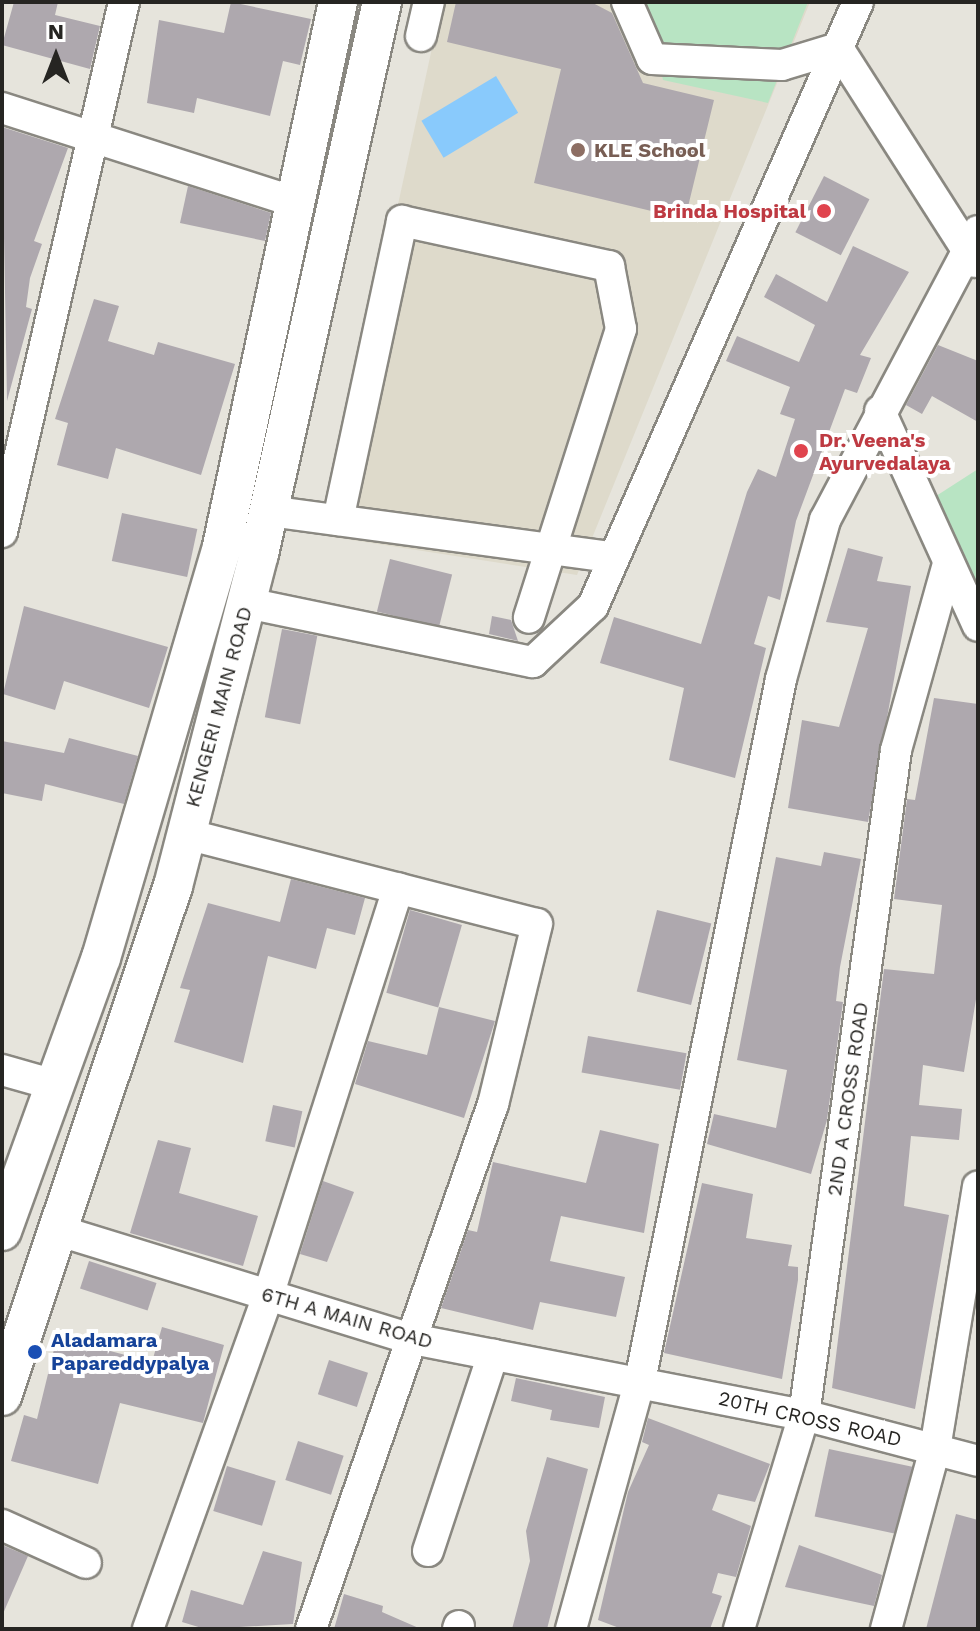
<!DOCTYPE html>
<html>
<head>
<meta charset="utf-8">
<style>
	body { margin:0 }
	#map { position:relative; width:980px; height:1631px; overflow:hidden; background:#e6e4dc; font-family:"Work Sans",sans-serif }
	div>[style] { position:absolute }
	[style*='--x'] { left:calc(var(--x)*1px); top:calc(var(--y)*1px); width:calc(var(--w)*1px); rotate:calc(var(--a)*1deg) }
	.built>* { inset:0; background:#dedacb }
	.green>* { inset:0; background:#b8e4c3 }
	.water>* { inset:0; background:#89cafc; transform-origin:0 0 }
	.building>* { inset:0; background:#aea8ae; transform-origin:0 0 }
	.roads { filter:drop-shadow(2px 0 #8a8881) drop-shadow(-2px 0 #8a8881) drop-shadow(0 2px #8a8881) drop-shadow(0 -2px #8a8881) }
	.minor>* { height:30px; margin:-15px; padding:0 15px; transform-origin:15px; border-radius:15px; background:#fff }
	.major>* { height:38px; margin:-19px; padding:0 19px; transform-origin:19px; border-radius:19px; background:#fff }
	.dots>* { width:22px; height:22px; translate:-50% -50%; box-sizing:border-box; border:4px solid #fff; border-radius:50% }
	span { translate:-50% -50%; white-space:nowrap; text-align:center; line-height:1.15; -webkit-text-stroke:8px #fff; paint-order:stroke }
	.education-label { font-size:20px; color:#785e54; font-weight:700 }
	.left { translate:0 -50%; text-align:left }
	.health-label { font-size:20px; color:#be3a42; font-weight:700 }
	.right { translate:-100% -50%; text-align:right }
	.street-label { font-size:20px; color:#262522 }
	.transit-label { font-size:20px; color:#164399; font-weight:700 }
	.frame { position:absolute; inset:0; border:4px solid #262522; pointer-events:none }
	.north { position:absolute; left:16px; top:16px; width:80px; height:80px; -webkit-text-stroke:6px #fff; paint-order:stroke; rotate:0deg; font-size:22px; font-weight:700; line-height:32px; text-align:center; color:#262522 }
	.north::after { content:''; display:block; margin:auto; width:28px; height:36px; background:#262522; clip-path:polygon(50% 0,100% 100%,50% 72%,0 100%) }
</style>
</head>
<body>
<div id="map">
	<div class="built">
		<div style="clip-path:polygon(442px 2px,810px 2px,577px 575px,326px 536px)"></div>
	</div>
	<div class="green">
		<div style="clip-path:polygon(645px 2px,808px 2px,768px 103px,663px 80px)"></div>
		<div style="clip-path:polygon(978px 469px,978px 587px,933px 498px)"></div>
	</div>
	<div class="water">
		<div style="left:496px;top:76px;width:43px;height:87px;rotate:59deg"></div>
	</div>
	<div class="building">
		<div style="clip-path:polygon(14px 2px,58px 2px,55px 15px,100px 26px,90px 69px,2px 45px)"></div>
		<div style="clip-path:polygon(231px 2px,311px 19px,300px 65px,283px 61px,270px 116px,197px 98px,194px 113px,147px 103px,159px 20px,224px 33px)"></div>
		<div style="clip-path:polygon(456px 2px,591px 2px,612px 13px,643px 83px,714px 100px,685px 219px,534px 183px,561px 69px,447px 42px)"></div>
		<div style="clip-path:polygon(2px 127px,68px 148px,34px 241px,42px 244px,30px 278px,26px 307px,32px 309px,7px 401px)"></div>
		<div style="left:824px;top:176px;width:51px;height:63px;rotate:27deg"></div>
		<div style="clip-path:polygon(188px 186px,271px 213px,265px 241px,180px 223px)"></div>
		<div style="clip-path:polygon(853px 246px,909px 272px,860px 355px,871px 358px,857px 393px,845px 389px,796px 521px,780px 600px,768px 596px,754px 644px,766px 648px,735px 778px,669px 760px,684px 688px,600px 663px,614px 617px,701px 644px,747px 492px,758px 469px,776px 477px,795px 419px,780px 414px,790px 387px,726px 361px,737px 336px,799px 362px,815px 325px,764px 297px,776px 274px,827px 302px)"></div>
		<div style="clip-path:polygon(94px 299px,119px 306px,108px 341px,154px 355px,158px 342px,235px 364px,201px 475px,116px 448px,108px 479px,57px 465px,68px 423px,55px 419px)"></div>
		<div style="clip-path:polygon(938px 345px,978px 361px,978px 422px,932px 396px,922px 414px,906px 405px)"></div>
		<div style="left:122px;top:513px;width:77px;height:49px;rotate:12deg"></div>
		<div style="clip-path:polygon(848px 548px,883px 557px,877px 581px,911px 586px,868px 822px,788px 808px,802px 720px,839px 727px,868px 628px,826px 622px)"></div>
		<div style="left:390px;top:559px;width:64px;height:54px;rotate:14deg"></div>
		<div style="clip-path:polygon(24px 606px,168px 647px,149px 708px,64px 681px,55px 710px,3px 694px)"></div>
		<div style="clip-path:polygon(492px 616px,511px 620px,518px 641px,489px 634px)"></div>
		<div style="left:282px;top:629px;width:36px;height:90px;rotate:11deg"></div>
		<div style="clip-path:polygon(934px 698px,978px 704px,978px 987px,964px 1072px,923px 1065px,919px 1105px,962px 1109px,959px 1140px,911px 1136px,904px 1206px,949px 1215px,915px 1409px,832px 1388px,884px 969px,934px 974px,942px 905px,894px 899px,907px 799px,915px 800px)"></div>
		<div style="clip-path:polygon(69px 738px,138px 756px,124px 804px,45px 784px,42px 801px,2px 793px,2px 741px,64px 753px)"></div>
		<div style="clip-path:polygon(824px 852px,861px 859px,840px 967px,836px 1001px,843px 1002px,827px 1120px,811px 1174px,707px 1144px,714px 1114px,776px 1128px,787px 1070px,737px 1060px,776px 857px,821px 866px)"></div>
		<div style="clip-path:polygon(291px 879px,365px 898px,355px 935px,327px 928px,316px 969px,268px 956px,243px 1063px,174px 1042px,190px 990px,180px 988px,208px 903px,280px 922px)"></div>
		<div style="left:410px;top:910px;width:54px;height:86px;rotate:16deg"></div>
		<div style="left:657px;top:910px;width:56px;height:84px;rotate:14deg"></div>
		<div style="clip-path:polygon(439px 1007px,495px 1021px,464px 1118px,355px 1084px,368px 1041px,427px 1055px)"></div>
		<div style="left:588px;top:1036px;width:100px;height:37px;rotate:10deg"></div>
		<div style="left:273px;top:1105px;width:30px;height:37px;rotate:12deg"></div>
		<div style="clip-path:polygon(600px 1130px,659px 1144px,644px 1233px,561px 1216px,550px 1261px,625px 1277px,616px 1317px,540px 1302px,533px 1330px,441px 1308px,468px 1230px,477px 1232px,493px 1162px,586px 1183px)"></div>
		<div style="clip-path:polygon(158px 1140px,191px 1148px,179px 1193px,258px 1216px,243px 1266px,130px 1233px)"></div>
		<div style="clip-path:polygon(323px 1181px,354px 1192px,327px 1262px,300px 1254px)"></div>
		<div style="clip-path:polygon(702px 1183px,753px 1194px,746px 1238px,792px 1245px,788px 1266px,798px 1267px,798px 1280px,782px 1379px,664px 1353px)"></div>
		<div style="left:89px;top:1261px;width:71px;height:29px;rotate:18deg"></div>
		<div style="clip-path:polygon(162px 1327px,224px 1345px,203px 1423px,120px 1403px,98px 1484px,11px 1461px,24px 1415px,37px 1419px,57px 1337px,152px 1362px)"></div>
		<div style="left:329px;top:1360px;width:41px;height:36px;rotate:18deg"></div>
		<div style="clip-path:polygon(516px 1378px,605px 1397px,599px 1428px,550px 1420px,552px 1410px,511px 1401px)"></div>
		<div style="clip-path:polygon(648px 1418px,770px 1464px,755px 1502px,718px 1494px,712px 1510px,751px 1526px,736px 1577px,718px 1573px,712px 1593px,722px 1596px,710px 1629px,622px 1629px,598px 1620px,628px 1492px,649px 1445px,642px 1442px)"></div>
		<div style="left:298px;top:1441px;width:48px;height:41px;rotate:18deg"></div>
		<div style="left:829px;top:1449px;width:85px;height:69px;rotate:12deg"></div>
		<div style="clip-path:polygon(547px 1457px,588px 1469px,547px 1629px,512px 1629px,530px 1561px,526px 1531px)"></div>
		<div style="left:227px;top:1466px;width:51px;height:47px;rotate:17deg"></div>
		<div style="clip-path:polygon(956px 1514px,978px 1520px,978px 1629px,926px 1629px)"></div>
		<div style="clip-path:polygon(2px 1545px,28px 1556px,2px 1616px)"></div>
		<div style="clip-path:polygon(799px 1545px,882px 1575px,874px 1606px,785px 1587px)"></div>
		<div style="clip-path:polygon(263px 1551px,302px 1562px,293px 1624px,205px 1629px,182px 1622px,191px 1590px,243px 1605px)"></div>
		<div style="clip-path:polygon(344px 1594px,383px 1606px,382px 1612px,421px 1629px,334px 1629px)"></div>
	</div>
	<div class="roads">
		<div class="minor">
			<div style="--x:627;--y:2;--w:62;--a:66.3"></div>
			<div style="--x:652;--y:59;--w:130;--a:2.6"></div>
			<div style="--x:782;--y:65;--w:59;--a:-16.9"></div>
			<div style="--x:838;--y:48;--w:254;--a:57.4"></div>
			<div style="--x:421;--y:36;--w:35;--a:-77"></div>
			<div style="--x:2;--y:108;--w:305;--a:17.8"></div>
			<div style="--x:880;--y:411;--w:236;--a:65.5"></div>
			<div style="--x:269;--y:511;--w:345;--a:7.7"></div>
			<div style="--x:338;--y:520;--w:306;--a:-77.9"></div>
			<div style="--x:402;--y:221;--w:212;--a:12.3"></div>
			<div style="--x:609;--y:266;--w:64;--a:79.2"></div>
			<div style="--x:621;--y:329;--w:303;--a:107.7"></div>
			<div style="--x:2;--y:532;--w:544;--a:-77.04"></div>
			<div style="--x:247;--y:603;--w:292;--a:11.7"></div>
			<div style="--x:533;--y:662;--w:82;--a:-43"></div>
			<div style="--x:593;--y:606;--w:660;--a:-66.31"></div>
			<div style="--x:186;--y:834;--w:362;--a:14.4"></div>
			<div style="--x:537;--y:924;--w:185;--a:103.7"></div>
			<div style="--x:493;--y:1104;--w:556;--a:109.12"></div>
			<div style="--x:2;--y:1070;--w:55;--a:15.8"></div>
			<div style="--x:60;--y:1231;--w:363;--a:17.1"></div>
			<div style="--x:407;--y:1338;--w:404;--a:11"></div>
			<div style="--x:804;--y:1415;--w:180;--a:14.8"></div>
			<div style="--x:2;--y:1525;--w:92;--a:24.3"></div>
			<div style="--x:428;--y:1551;--w:207;--a:-71.7"></div>
			<div style="--x:148;--y:1629;--w:354;--a:-70.2"></div>
			<div style="--x:268;--y:1296;--w:428;--a:-72.3"></div>
			<div style="--x:458;--y:1629;--w:3;--a:-72"></div>
			<div style="--x:571;--y:1629;--w:257;--a:-74.5"></div>
			<div style="--x:640;--y:1381;--w:716;--a:-78.64"></div>
			<div style="--x:781;--y:679;--w:165;--a:-74.5"></div>
			<div style="--x:825;--y:520;--w:327;--a:-62.1"></div>
			<div style="--x:739;--y:1629;--w:224;--a:-73.1"></div>
			<div style="--x:804;--y:1415;--w:671;--a:-82.12"></div>
			<div style="--x:896;--y:750;--w:190;--a:-74.4"></div>
			<div style="--x:886;--y:1629;--w:187;--a:-74.8"></div>
			<div style="--x:935;--y:1449;--w:266;--a:-80.7"></div>
		</div>
		<div class="major">
			<div style="--x:2;--y:1231;--w:290;--a:-70.1"></div>
			<div style="--x:101;--y:958;--w:424;--a:-73.6"></div>
			<div style="--x:221;--y:551;--w:561;--a:-77.97"></div>
			<div style="--x:2;--y:1396;--w:538;--a:-71.46"></div>
			<div style="--x:173;--y:886;--w:343;--a:-75.5"></div>
			<div style="--x:259;--y:554;--w:566;--a:-77.44"></div>
		</div>
	</div>
	<div class="dots">
		<div style="left:578px;top:150px;background:#8d6e63"></div>
		<div style="left:824px;top:211px;background:#e0444e"></div>
		<div style="left:801px;top:451px;background:#e0444e"></div>
		<div style="left:35px;top:1352px;background:#1a4fb4"></div>
	</div>
	<div class="education-label">
		<span class="left" style="left:594px;top:150px">KLE School</span>
	</div>
	<div class="health-label">
		<span class="right" style="left:806px;top:211px">Brinda Hospital</span>
		<span class="left" style="left:819px;top:452px">Dr. Veena's<br>Ayurvedalaya</span>
	</div>
	<div class="street-label">
		<span style="left:219px;top:707px;rotate:-75deg">KENGERI MAIN ROAD</span>
		<span style="left:848px;top:1099px;rotate:-82deg">2ND A CROSS ROAD</span>
		<span style="left:347px;top:1318px;rotate:16deg">6TH A MAIN ROAD</span>
		<span style="left:810px;top:1419px;rotate:13deg">20TH CROSS ROAD</span>
	</div>
	<div class="transit-label">
		<span class="left" style="left:51px;top:1352px">Aladamara<br>Papareddypalya</span>
	</div>
	<div class="frame"></div>
	<div class="north">N</div>
</div>
</body>
</html>
